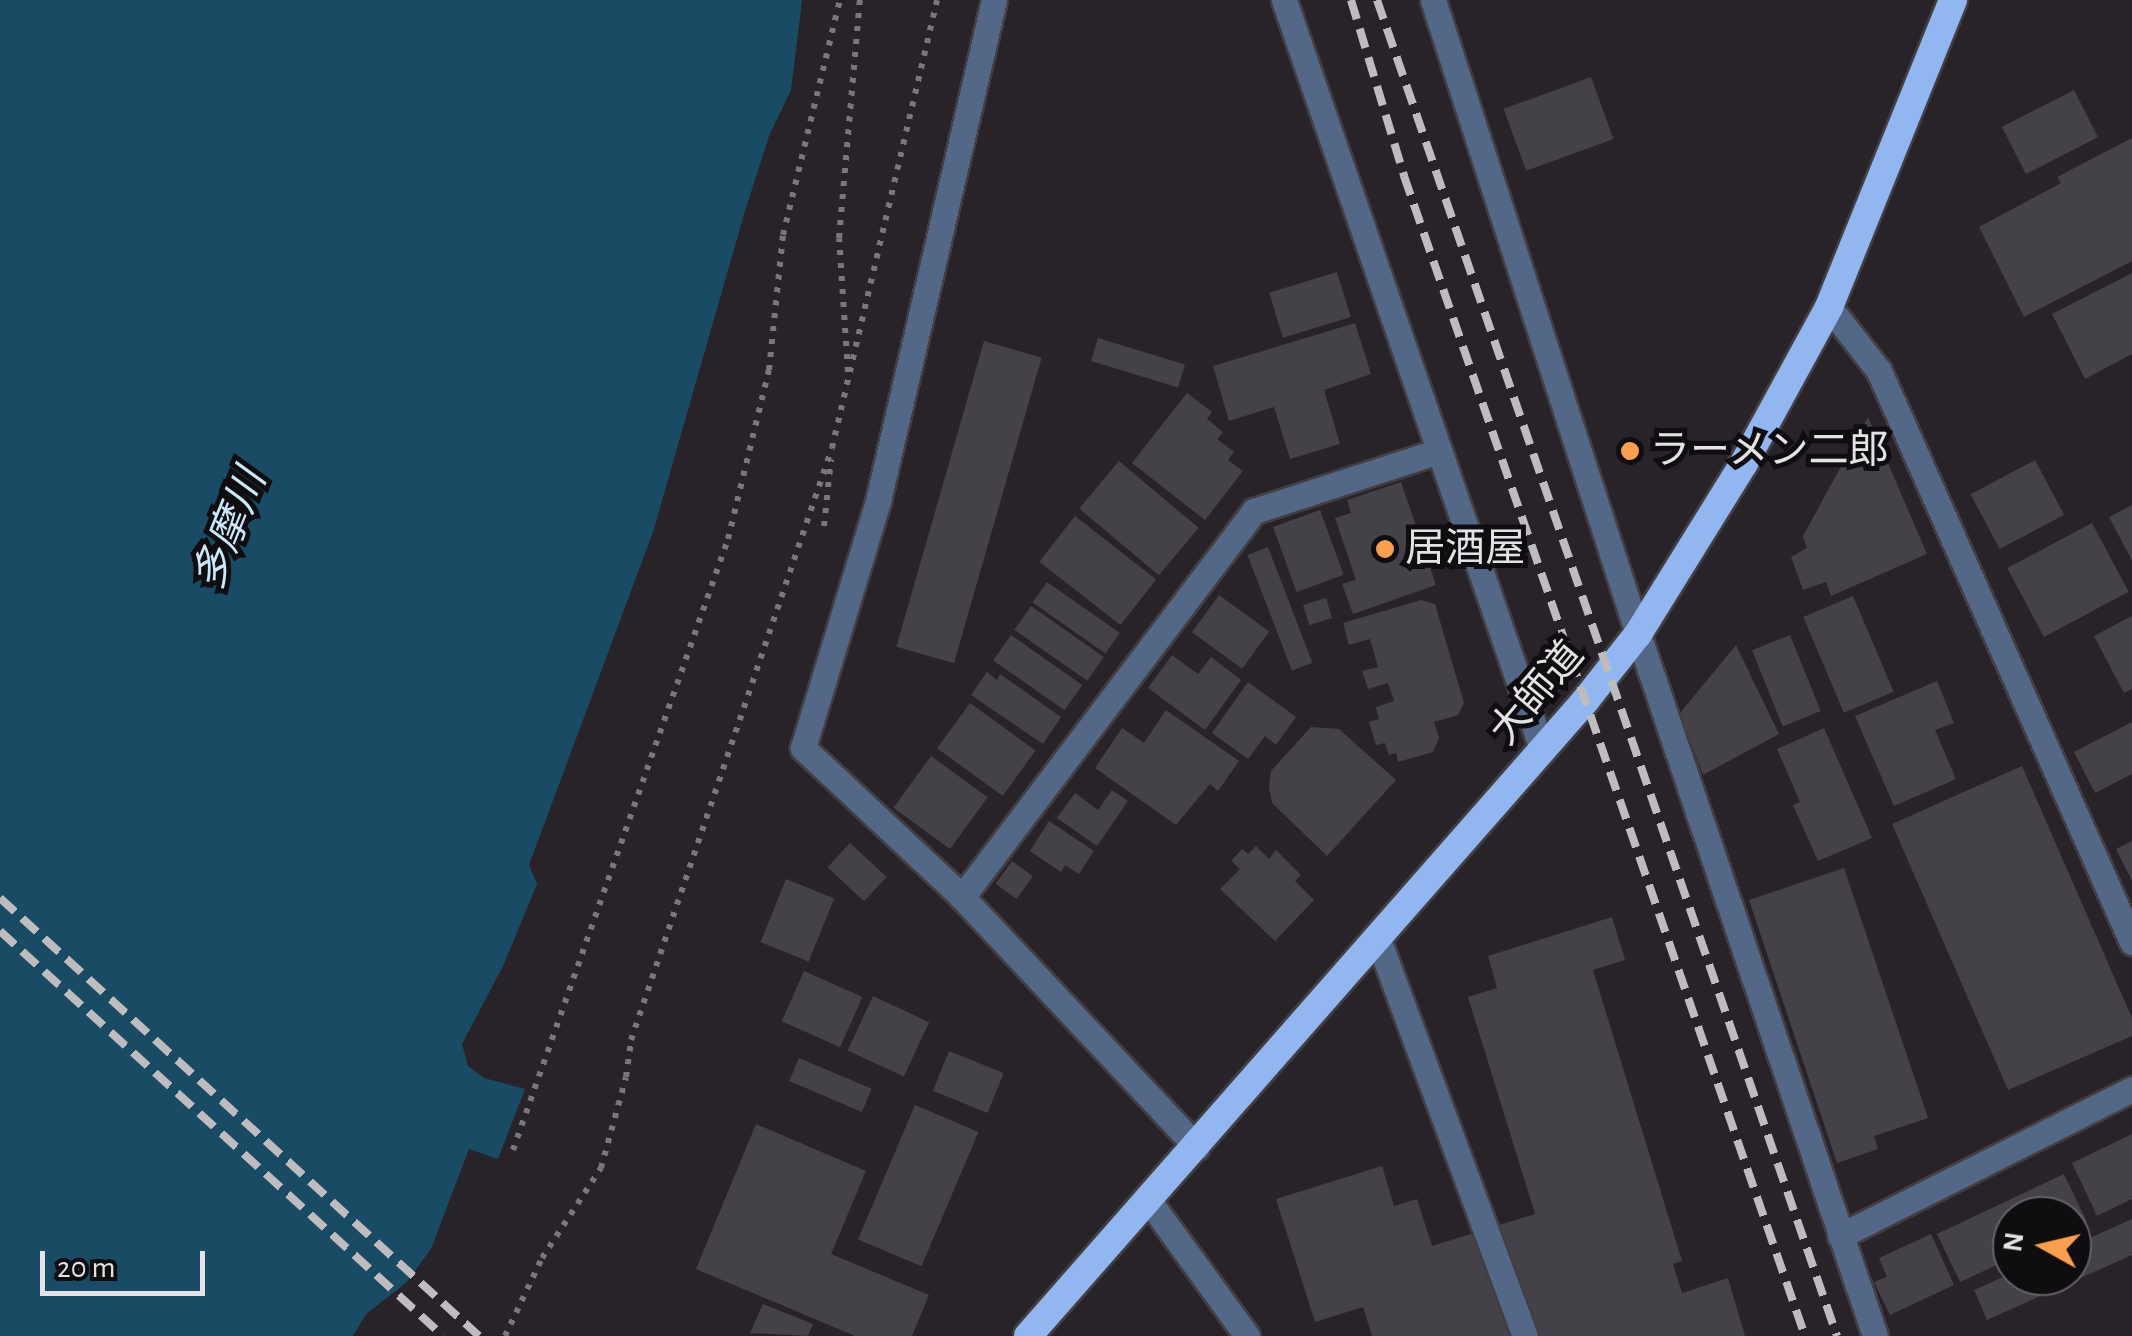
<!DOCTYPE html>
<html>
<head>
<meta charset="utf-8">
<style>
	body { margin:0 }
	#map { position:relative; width:2132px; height:1336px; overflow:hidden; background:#272329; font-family:"Alegreya Sans","Noto Sans JP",sans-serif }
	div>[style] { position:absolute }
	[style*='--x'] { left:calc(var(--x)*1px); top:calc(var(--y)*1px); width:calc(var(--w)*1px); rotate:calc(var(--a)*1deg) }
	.water>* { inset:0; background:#1a4b64 }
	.building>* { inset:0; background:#454148; transform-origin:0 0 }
	.path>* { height:6px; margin-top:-3px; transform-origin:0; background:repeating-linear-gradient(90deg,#7a777c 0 5px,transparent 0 13px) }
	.roads { filter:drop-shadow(2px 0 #423e43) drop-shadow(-2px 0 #423e43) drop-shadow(0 2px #423e43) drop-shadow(0 -2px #423e43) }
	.service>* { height:25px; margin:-12.5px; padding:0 12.5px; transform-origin:12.5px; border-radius:12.5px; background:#536787 }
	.minor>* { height:25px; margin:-12.5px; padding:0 12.5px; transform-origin:12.5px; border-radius:12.5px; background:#536787 }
	.trunk>* { height:28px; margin:-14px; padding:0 14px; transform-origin:14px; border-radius:14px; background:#92b6f0 }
	.rail>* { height:8px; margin-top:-4px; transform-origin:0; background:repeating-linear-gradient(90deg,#bfbcc0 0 20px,transparent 0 30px) }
	.dots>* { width:28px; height:28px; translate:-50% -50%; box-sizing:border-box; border:5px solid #0f0d10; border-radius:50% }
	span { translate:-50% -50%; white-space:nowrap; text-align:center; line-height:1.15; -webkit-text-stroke:10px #0f0d10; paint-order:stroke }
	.poi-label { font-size:40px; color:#e5e2e6 }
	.left { translate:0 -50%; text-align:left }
	.street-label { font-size:40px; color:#e5e2e6 }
	.water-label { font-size:42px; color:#cbe8fa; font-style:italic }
	.north { position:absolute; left:1992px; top:1196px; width:100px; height:100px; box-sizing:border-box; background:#0f0d10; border:2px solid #656266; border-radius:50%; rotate:278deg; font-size:28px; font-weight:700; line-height:40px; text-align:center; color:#e5e2e6 }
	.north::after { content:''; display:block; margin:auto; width:35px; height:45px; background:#fa9f4f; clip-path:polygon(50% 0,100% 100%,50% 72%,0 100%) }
	.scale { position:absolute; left:40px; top:1251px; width:165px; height:45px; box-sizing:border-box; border:5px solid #e5e2e6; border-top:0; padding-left:12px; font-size:30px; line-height:35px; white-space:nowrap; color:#e5e2e6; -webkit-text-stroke:8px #0f0d10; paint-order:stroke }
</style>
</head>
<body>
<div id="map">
	<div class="water">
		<div style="clip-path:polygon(0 0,802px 0,791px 90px,769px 136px,745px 211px,653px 532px,529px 865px,537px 884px,503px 966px,462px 1044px,468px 1066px,484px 1078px,525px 1089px,498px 1159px,469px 1149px,431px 1249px,406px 1283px,366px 1314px,353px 1336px,0 1336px)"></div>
	</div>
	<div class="building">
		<div style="left:1591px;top:77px;width:66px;height:93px;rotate:70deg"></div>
		<div style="left:2074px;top:90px;width:53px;height:81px;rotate:63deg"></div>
		<div style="clip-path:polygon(2132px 138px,2132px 261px,2024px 317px,1979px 227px,2061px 183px,2057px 177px)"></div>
		<div style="left:1337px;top:272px;width:47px;height:71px;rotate:73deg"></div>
		<div style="clip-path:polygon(2132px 273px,2132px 354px,2085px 379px,2052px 314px)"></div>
		<div style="clip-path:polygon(1355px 323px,1371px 374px,1324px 390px,1340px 444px,1290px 459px,1274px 407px,1229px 421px,1213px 366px)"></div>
		<div style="left:1098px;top:338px;width:91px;height:24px;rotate:17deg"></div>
		<div style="left:984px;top:341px;width:60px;height:318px;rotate:16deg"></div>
		<div style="clip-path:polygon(1187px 393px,1212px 412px,1207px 419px,1223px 432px,1217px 439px,1234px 452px,1228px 460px,1243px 471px,1205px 520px,1132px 463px)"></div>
		<div style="clip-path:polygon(1868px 417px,1927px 554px,1831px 596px,1826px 582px,1803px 590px,1791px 557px,1807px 548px,1803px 536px)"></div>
		<div style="left:2035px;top:460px;width:62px;height:73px;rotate:62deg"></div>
		<div style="left:1119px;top:461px;width:104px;height:62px;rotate:40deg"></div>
		<div style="clip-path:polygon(1401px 482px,1436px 585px,1353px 614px,1342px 584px,1356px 580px,1335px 518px,1351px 513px,1347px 500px)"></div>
		<div style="clip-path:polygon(2132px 505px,2132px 561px,2109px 517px)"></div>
		<div style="left:1320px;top:510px;width:69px;height:50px;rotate:70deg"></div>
		<div style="left:1075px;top:516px;width:103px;height:58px;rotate:38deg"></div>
		<div style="left:2092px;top:523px;width:78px;height:96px;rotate:62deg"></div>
		<div style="left:1268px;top:547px;width:124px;height:22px;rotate:69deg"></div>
		<div style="left:1047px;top:582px;width:89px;height:25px;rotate:35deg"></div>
		<div style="left:1219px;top:595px;width:62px;height:46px;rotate:36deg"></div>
		<div style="left:1853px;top:596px;width:104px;height:54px;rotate:67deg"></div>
		<div style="left:1326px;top:598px;width:21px;height:24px;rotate:73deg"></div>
		<div style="clip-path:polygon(1421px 600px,1435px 604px,1464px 703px,1458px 715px,1434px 722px,1439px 738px,1433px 752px,1398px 762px,1396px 753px,1389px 755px,1385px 743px,1376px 745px,1369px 722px,1379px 719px,1376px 707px,1394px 701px,1388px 683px,1368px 689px,1362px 671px,1378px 667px,1370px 639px,1349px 645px,1343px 623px)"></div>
		<div style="left:1031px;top:606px;width:89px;height:29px;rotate:35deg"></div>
		<div style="clip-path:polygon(2132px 616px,2132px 689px,2124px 693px,2094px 636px)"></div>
		<div style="left:1011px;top:635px;width:87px;height:31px;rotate:35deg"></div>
		<div style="left:1790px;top:635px;width:82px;height:41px;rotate:68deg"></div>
		<div style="clip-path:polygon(1736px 645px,1779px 734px,1703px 775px,1680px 713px)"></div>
		<div style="clip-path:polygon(1172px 655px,1198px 674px,1211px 657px,1241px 680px,1205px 730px,1148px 688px)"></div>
		<div style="clip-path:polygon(987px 672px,997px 680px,1000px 674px,1061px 717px,1043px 744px,971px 695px)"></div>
		<div style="clip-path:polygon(1937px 681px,1954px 723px,1935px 730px,1956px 779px,1894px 806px,1855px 716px)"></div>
		<div style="clip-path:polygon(1248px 682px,1296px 717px,1276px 745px,1265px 736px,1248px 759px,1212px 733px)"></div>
		<div style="left:970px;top:703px;width:81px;height:56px;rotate:36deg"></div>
		<div style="clip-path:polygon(1166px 710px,1239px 761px,1218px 791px,1210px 784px,1176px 825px,1095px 768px,1122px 728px,1144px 743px)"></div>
		<div style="clip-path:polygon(2132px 722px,2132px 774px,2095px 793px,2074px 752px)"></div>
		<div style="clip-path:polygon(1311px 727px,1339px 729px,1396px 780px,1327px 856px,1272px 803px,1269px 787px,1271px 771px)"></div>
		<div style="clip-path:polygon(1824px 728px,1872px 838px,1818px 861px,1793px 805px,1800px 802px,1777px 749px)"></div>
		<div style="left:931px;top:756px;width:70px;height:64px;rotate:36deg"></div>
		<div style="clip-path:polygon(2022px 766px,2132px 1018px,2132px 1036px,2008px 1090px,1892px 824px)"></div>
		<div style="clip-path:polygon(1112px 790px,1128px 801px,1097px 846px,1057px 818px,1075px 793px,1098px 810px)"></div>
		<div style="clip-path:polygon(1049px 821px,1094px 851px,1079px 874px,1065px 865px,1061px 872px,1030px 851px)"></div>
		<div style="clip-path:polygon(2132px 841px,2132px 881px,2116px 849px)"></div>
		<div style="left:850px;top:843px;width:50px;height:33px;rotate:43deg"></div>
		<div style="clip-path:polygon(1256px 846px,1269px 859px,1276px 850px,1301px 875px,1295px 881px,1314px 900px,1275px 941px,1220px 889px,1240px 869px,1231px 861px,1242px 849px,1248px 854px)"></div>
		<div style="left:1012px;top:861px;width:26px;height:28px;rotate:36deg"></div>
		<div style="clip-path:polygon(1844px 868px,1928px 1118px,1874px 1136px,1878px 1149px,1837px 1163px,1749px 900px)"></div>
		<div style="left:786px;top:879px;width:52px;height:68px;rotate:22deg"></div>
		<div style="clip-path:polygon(1612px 917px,1625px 960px,1593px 970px,1682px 1261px,1673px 1264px,1682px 1293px,1728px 1278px,1745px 1336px,1372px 1336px,1363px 1307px,1315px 1322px,1276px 1199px,1382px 1166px,1394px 1206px,1417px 1199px,1432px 1246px,1535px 1214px,1468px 997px,1497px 988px,1488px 956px)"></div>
		<div style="left:804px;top:971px;width:64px;height:55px;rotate:24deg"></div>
		<div style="left:873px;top:996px;width:62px;height:60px;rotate:25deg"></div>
		<div style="left:949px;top:1051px;width:59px;height:43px;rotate:22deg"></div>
		<div style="left:799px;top:1058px;width:79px;height:25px;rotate:23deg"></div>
		<div style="left:915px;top:1105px;width:69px;height:146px;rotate:23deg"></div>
		<div style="clip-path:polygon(756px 1124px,866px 1171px,831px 1254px,929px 1295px,912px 1336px,855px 1336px,696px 1269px)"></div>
		<div style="clip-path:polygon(2132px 1134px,2132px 1199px,2097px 1216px,2072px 1163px)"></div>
		<div style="clip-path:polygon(2064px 1174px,2087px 1222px,2072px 1229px,2072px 1216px,2012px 1216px,2012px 1258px,1960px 1282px,1937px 1234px)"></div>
		<div style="clip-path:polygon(2132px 1219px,2132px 1255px,1987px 1320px,1974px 1290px,2012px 1273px,2072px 1276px,2072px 1246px)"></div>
		<div style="clip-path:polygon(1931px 1234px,1954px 1285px,1890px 1315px,1874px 1282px,1887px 1277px,1879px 1258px)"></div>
		<div style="clip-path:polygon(763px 1304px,813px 1324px,808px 1336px,750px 1333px)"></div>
	</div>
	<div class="path">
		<div style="--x:848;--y:372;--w:134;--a:-93.8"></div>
		<div style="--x:839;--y:238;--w:239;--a:-85"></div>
		<div style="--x:824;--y:526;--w:67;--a:-84"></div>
		<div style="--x:513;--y:1150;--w:648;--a:-70.61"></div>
		<div style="--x:728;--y:539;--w:174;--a:-76.4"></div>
		<div style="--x:769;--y:370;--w:136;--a:-84.1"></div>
		<div style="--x:783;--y:235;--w:242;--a:-76.4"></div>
		<div style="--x:505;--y:1336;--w:86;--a:-64.6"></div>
		<div style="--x:542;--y:1258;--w:108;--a:-56.8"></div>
		<div style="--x:601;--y:1168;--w:94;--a:-74.6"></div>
		<div style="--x:626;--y:1077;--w:37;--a:-82"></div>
		<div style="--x:631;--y:1040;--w:625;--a:-71.25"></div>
		<div style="--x:832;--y:448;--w:460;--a:-76.8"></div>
	</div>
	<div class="roads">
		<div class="service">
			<div style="--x:962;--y:897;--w:484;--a:-52.9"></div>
			<div style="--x:1254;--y:511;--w:194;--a:-18"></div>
			<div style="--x:1378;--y:939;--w:423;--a:69.7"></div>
		</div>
		<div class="minor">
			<div style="--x:994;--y:0;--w:514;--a:103.04"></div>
			<div style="--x:878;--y:501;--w:258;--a:106.9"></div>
			<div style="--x:803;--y:748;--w:218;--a:43.1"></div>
			<div style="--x:962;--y:897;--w:343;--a:46.8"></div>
			<div style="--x:1284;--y:0;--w:792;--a:70.99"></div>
			<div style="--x:1433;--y:0;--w:666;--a:72.08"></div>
			<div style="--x:1638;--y:634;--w:741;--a:71.34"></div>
			<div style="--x:1829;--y:307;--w:81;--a:52"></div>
			<div style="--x:1879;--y:371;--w:625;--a:66.1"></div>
			<div style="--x:1149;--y:1201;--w:167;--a:54"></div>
			<div style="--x:1840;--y:1236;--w:327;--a:-26.7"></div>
		</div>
		<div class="trunk">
			<div style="--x:1028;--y:1336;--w:845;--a:-48.74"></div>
			<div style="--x:1585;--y:701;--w:85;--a:-51.7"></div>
			<div style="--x:1638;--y:634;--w:201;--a:-58.2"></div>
			<div style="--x:1744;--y:463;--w:178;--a:-61.4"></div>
			<div style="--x:1829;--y:307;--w:331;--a:-68"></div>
		</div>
	</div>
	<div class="rail">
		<div style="--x:1351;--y:0;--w:184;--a:73.2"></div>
		<div style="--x:1404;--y:176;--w:1227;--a:70.93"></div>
		<div style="--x:1377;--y:0;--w:1413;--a:71"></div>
		<div style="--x:0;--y:898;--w:649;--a:42.44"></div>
		<div style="--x:0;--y:931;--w:600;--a:42.43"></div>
	</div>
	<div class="dots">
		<div style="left:1630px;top:451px;background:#fa9f4f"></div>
		<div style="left:1385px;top:549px;background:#fa9f4f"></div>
	</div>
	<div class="poi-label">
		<span class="left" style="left:1650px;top:451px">ラーメン二郎</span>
		<span class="left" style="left:1405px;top:549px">居酒屋</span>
	</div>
	<div class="street-label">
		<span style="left:1537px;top:693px;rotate:-50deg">大師道</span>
	</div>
	<div class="water-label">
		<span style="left:230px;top:530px;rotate:-68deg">多摩川</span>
	</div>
	<div class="north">N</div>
	<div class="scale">20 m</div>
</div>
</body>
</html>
